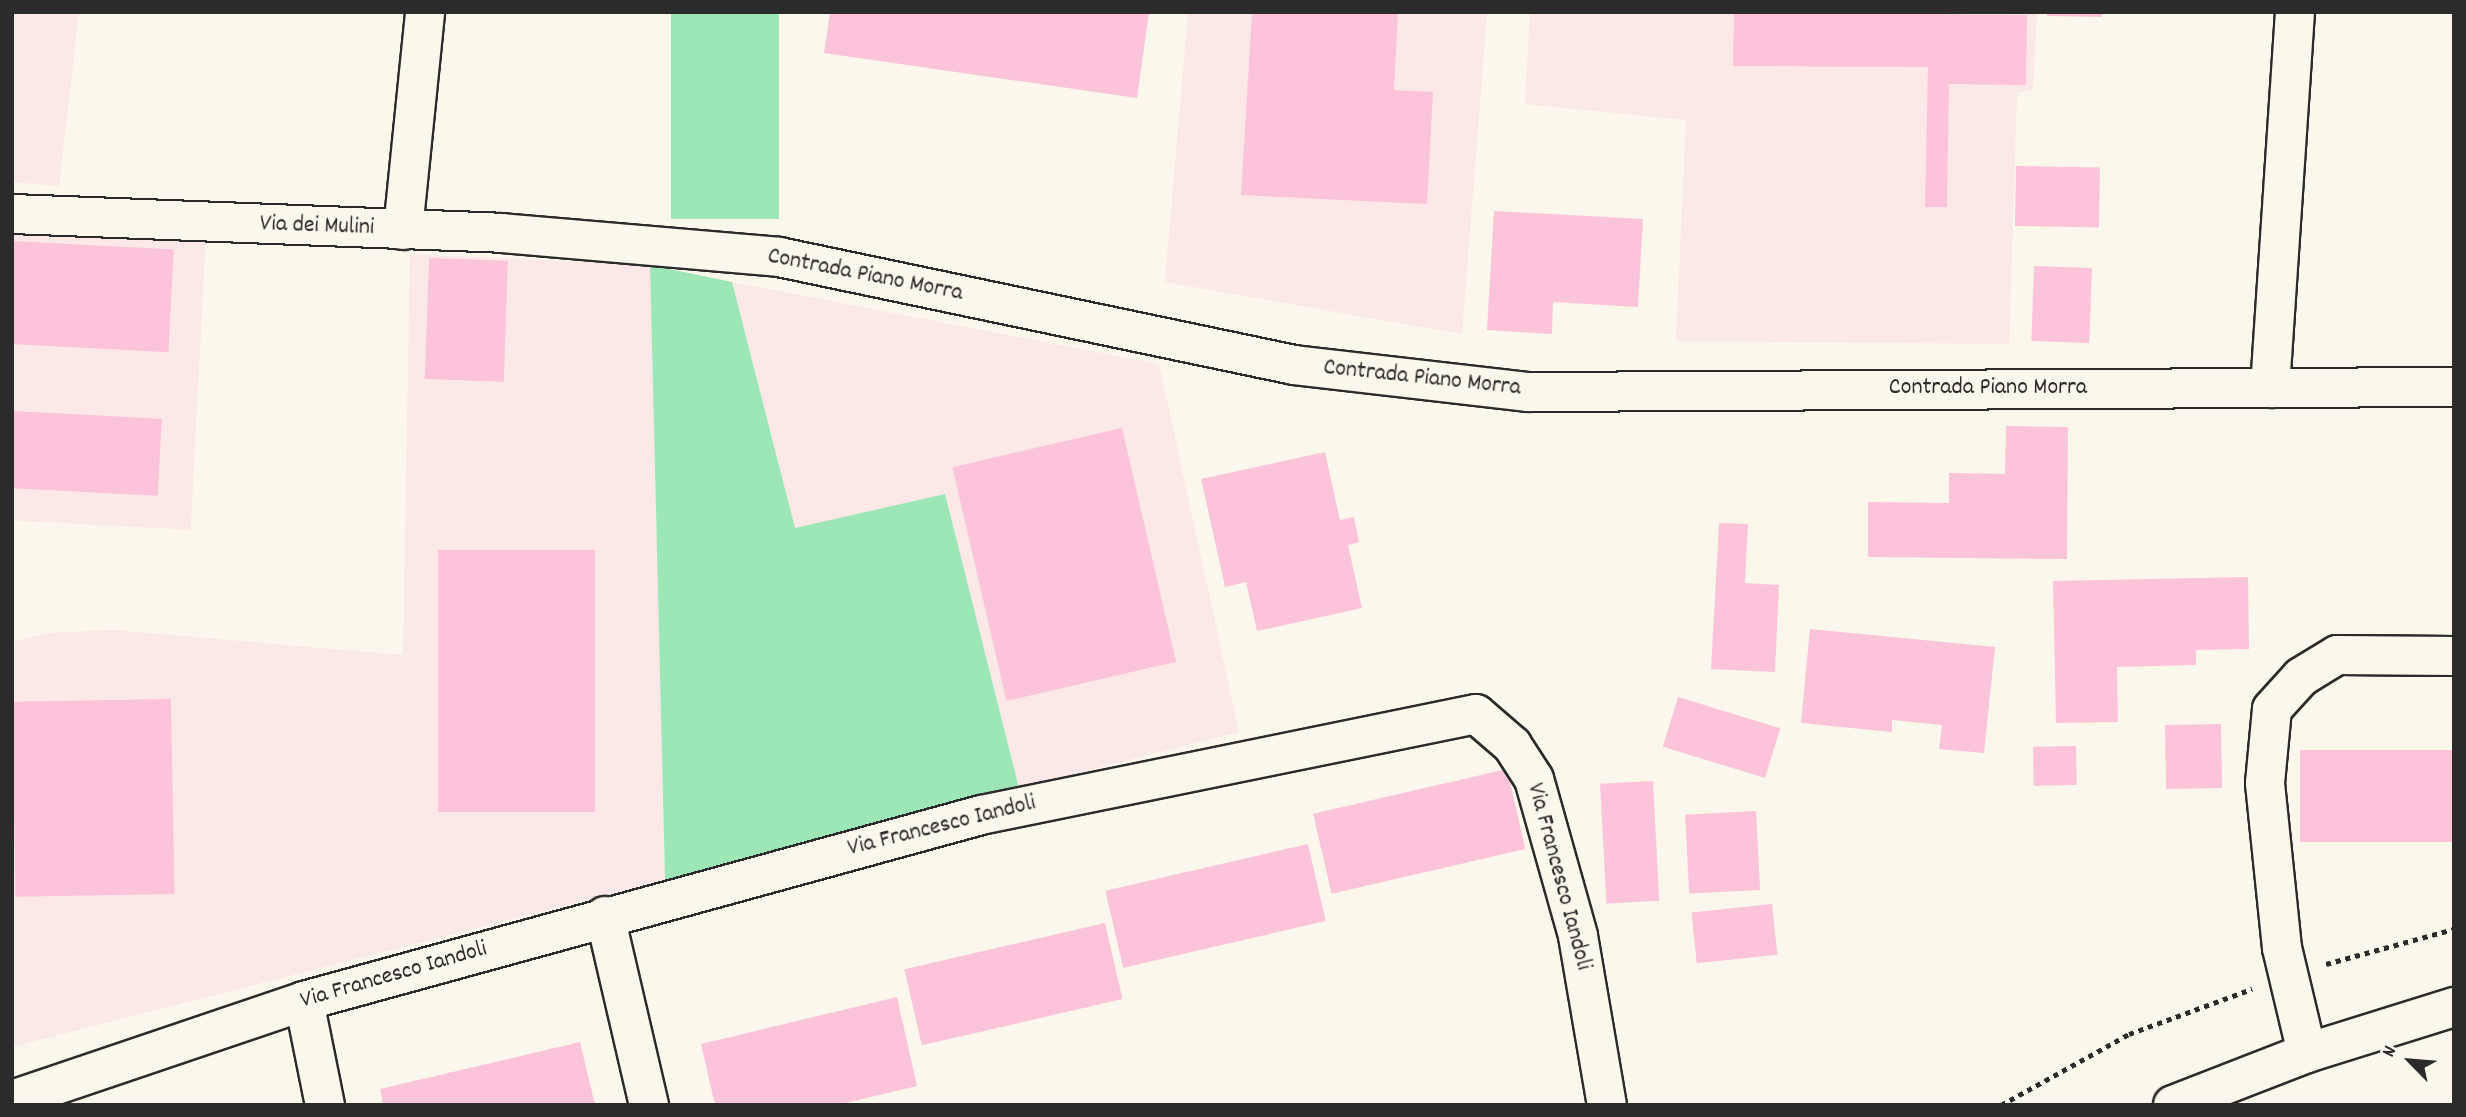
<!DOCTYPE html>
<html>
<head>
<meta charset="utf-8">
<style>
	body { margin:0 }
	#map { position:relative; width:2466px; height:1117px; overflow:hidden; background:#fbf7ec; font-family:Dekko,sans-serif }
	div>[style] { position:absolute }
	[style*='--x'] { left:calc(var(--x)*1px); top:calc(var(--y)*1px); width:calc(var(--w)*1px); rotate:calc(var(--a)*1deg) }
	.built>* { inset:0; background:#fbe8e7; transform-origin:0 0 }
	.green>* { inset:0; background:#9de6b5; transform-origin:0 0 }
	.building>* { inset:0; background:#fcc4db; transform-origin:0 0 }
	.path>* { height:4.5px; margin-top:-2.25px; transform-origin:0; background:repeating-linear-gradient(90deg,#2b2b2b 0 5px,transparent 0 10px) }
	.roads { filter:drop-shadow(2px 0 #2b2b2b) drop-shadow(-2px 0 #2b2b2b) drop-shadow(0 2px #2b2b2b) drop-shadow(0 -2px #2b2b2b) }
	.street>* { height:38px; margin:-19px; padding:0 19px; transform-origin:19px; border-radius:19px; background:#fbf7ec }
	span { translate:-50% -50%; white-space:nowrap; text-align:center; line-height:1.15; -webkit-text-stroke:6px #fbf7ec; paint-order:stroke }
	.street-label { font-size:24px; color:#2b2b2b }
	.frame { position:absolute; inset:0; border:14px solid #2b2b2b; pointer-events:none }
	.north { position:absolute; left:2375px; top:1026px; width:70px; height:70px; -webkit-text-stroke:5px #fbf7ec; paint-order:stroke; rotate:295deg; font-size:19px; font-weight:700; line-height:28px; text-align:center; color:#2b2b2b }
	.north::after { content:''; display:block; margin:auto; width:24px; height:32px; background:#2b2b2b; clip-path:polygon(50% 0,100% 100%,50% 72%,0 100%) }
</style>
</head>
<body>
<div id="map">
	<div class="built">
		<div style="clip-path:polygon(12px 12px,79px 12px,59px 186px,12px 182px)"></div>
		<div style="clip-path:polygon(1188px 12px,1487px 12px,1462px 334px,1165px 282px)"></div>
		<div style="clip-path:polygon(1530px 12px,2037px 12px,2033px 90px,2017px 93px,2009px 344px,1676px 341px,1686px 120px,1525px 104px)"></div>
		<div style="left:12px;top:229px;width:194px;height:291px;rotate:3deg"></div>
		<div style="clip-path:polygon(410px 254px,650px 265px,665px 880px,12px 1047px,12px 642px,47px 633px,113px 630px,403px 655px)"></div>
		<div style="clip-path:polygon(732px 282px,1159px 364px,1239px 732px,1019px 788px,945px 495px,795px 528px)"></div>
	</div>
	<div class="green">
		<div style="left:671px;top:12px;width:108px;height:207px"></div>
		<div style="clip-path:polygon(650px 265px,732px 282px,795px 528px,945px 494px,1019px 788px,665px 880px)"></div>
	</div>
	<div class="building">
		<div style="clip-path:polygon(830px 12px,1149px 12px,1137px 98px,824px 53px)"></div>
		<div style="clip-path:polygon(1252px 12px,1398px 12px,1394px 90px,1433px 92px,1427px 204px,1241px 195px)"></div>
		<div style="clip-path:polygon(1734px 12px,2027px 15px,2026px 85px,1949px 84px,1947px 207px,1925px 207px,1928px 67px,1733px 66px)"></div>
		<div style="clip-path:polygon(2047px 12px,2102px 12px,2102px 17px,2047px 16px)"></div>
		<div style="left:2016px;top:166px;width:84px;height:60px;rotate:1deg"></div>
		<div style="clip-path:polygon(1494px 211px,1643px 219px,1638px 307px,1553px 302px,1552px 334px,1487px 330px)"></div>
		<div style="left:12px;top:241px;width:162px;height:103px;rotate:3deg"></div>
		<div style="left:429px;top:258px;width:79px;height:121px;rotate:2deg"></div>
		<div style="left:2034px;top:266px;width:58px;height:75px;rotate:2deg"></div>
		<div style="left:12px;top:411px;width:150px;height:77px;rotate:3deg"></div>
		<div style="clip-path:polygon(2006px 426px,2068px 427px,2067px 559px,1868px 557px,1868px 502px,1949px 503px,1949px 473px,2005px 474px)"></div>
		<div style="left:1122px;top:428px;width:240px;height:174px;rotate:77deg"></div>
		<div style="clip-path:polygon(1325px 452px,1340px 520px,1354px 517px,1359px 542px,1348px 545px,1362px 608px,1257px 631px,1246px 582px,1225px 587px,1201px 479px)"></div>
		<div style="clip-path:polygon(1719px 523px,1748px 524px,1745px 583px,1779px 585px,1775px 672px,1711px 669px)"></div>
		<div style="left:595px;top:550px;width:262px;height:157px;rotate:90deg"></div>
		<div style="clip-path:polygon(2248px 577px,2249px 649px,2196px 650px,2196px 665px,2117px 667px,2118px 722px,2056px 723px,2053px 581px)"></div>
		<div style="clip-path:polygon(1810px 629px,1995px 647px,1984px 753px,1939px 749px,1942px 725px,1892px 720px,1892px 732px,1801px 723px)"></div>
		<div style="left:1678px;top:697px;width:107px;height:52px;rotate:17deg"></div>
		<div style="left:171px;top:699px;width:195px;height:159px;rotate:89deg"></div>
		<div style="left:2221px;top:724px;width:64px;height:56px;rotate:89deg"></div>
		<div style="left:2076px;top:746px;width:39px;height:43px;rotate:89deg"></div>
		<div style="left:2454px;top:750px;width:92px;height:154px;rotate:90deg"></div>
		<div style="left:1507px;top:769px;width:82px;height:199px;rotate:77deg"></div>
		<div style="left:1653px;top:781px;width:120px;height:53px;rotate:87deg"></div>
		<div style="left:1756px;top:811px;width:79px;height:71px;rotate:87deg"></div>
		<div style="left:1308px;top:844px;width:79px;height:208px;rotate:77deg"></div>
		<div style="left:1772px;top:904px;width:51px;height:81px;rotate:84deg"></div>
		<div style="left:1105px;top:923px;width:78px;height:206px;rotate:77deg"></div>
		<div style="clip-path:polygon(897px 997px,917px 1086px,837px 1105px,715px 1105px,701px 1044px)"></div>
		<div style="clip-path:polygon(580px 1042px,595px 1105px,383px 1105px,380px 1089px)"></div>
	</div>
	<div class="path">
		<div style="--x:2326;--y:964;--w:133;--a:-15.3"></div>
		<div style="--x:2001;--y:1105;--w:146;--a:-29"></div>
		<div style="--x:2129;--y:1034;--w:131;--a:-20.1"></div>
	</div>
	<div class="roads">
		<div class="street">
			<div style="--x:12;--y:214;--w:489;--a:2.2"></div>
			<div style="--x:501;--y:233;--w:279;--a:4.9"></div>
			<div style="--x:779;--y:257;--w:526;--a:11.84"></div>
			<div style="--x:1294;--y:365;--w:235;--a:6.6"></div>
			<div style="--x:1527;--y:392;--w:927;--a:-0.31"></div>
			<div style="--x:403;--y:230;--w:219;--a:-84.2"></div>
			<div style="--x:2270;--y:388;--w:377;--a:-86.2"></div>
			<div style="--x:605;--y:916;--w:194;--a:76.9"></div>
			<div style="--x:304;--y:1001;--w:106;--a:78.6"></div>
			<div style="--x:2307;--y:1053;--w:108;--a:-103.4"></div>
			<div style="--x:2282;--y:948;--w:166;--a:-95.9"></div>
			<div style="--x:2265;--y:783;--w:74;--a:-84.6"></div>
			<div style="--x:2272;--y:709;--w:43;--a:-47.8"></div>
			<div style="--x:2301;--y:677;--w:42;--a:-31.4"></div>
			<div style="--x:2337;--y:655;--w:117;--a:0.5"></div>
			<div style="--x:12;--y:1100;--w:308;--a:-18.7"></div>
			<div style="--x:304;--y:1001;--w:702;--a:-15.36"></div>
			<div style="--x:981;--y:815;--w:505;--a:-11.53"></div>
			<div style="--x:1476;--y:714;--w:48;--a:40.7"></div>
			<div style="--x:1512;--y:745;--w:40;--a:57.1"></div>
			<div style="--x:1534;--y:779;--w:163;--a:74.3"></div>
			<div style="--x:1578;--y:936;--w:171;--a:80.3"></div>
			<div style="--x:2173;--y:1105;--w:144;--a:-21.2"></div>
			<div style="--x:2307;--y:1053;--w:154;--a:-17.4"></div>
		</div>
	</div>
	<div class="street-label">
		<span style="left:317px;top:227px;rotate:2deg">Via dei Mulini</span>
		<span style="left:865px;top:276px;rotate:11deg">Contrada Piano Morra</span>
		<span style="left:1422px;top:379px;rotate:6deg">Contrada Piano Morra</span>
		<span style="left:1988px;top:389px">Contrada Piano Morra</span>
		<span style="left:942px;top:827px;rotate:-14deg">Via Francesco Iandoli</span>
		<span style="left:1558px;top:877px;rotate:75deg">Via Francesco Iandoli</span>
		<span style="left:394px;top:976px;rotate:-16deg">Via Francesco Iandoli</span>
	</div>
	<div class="frame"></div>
	<div class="north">N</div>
</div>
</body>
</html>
